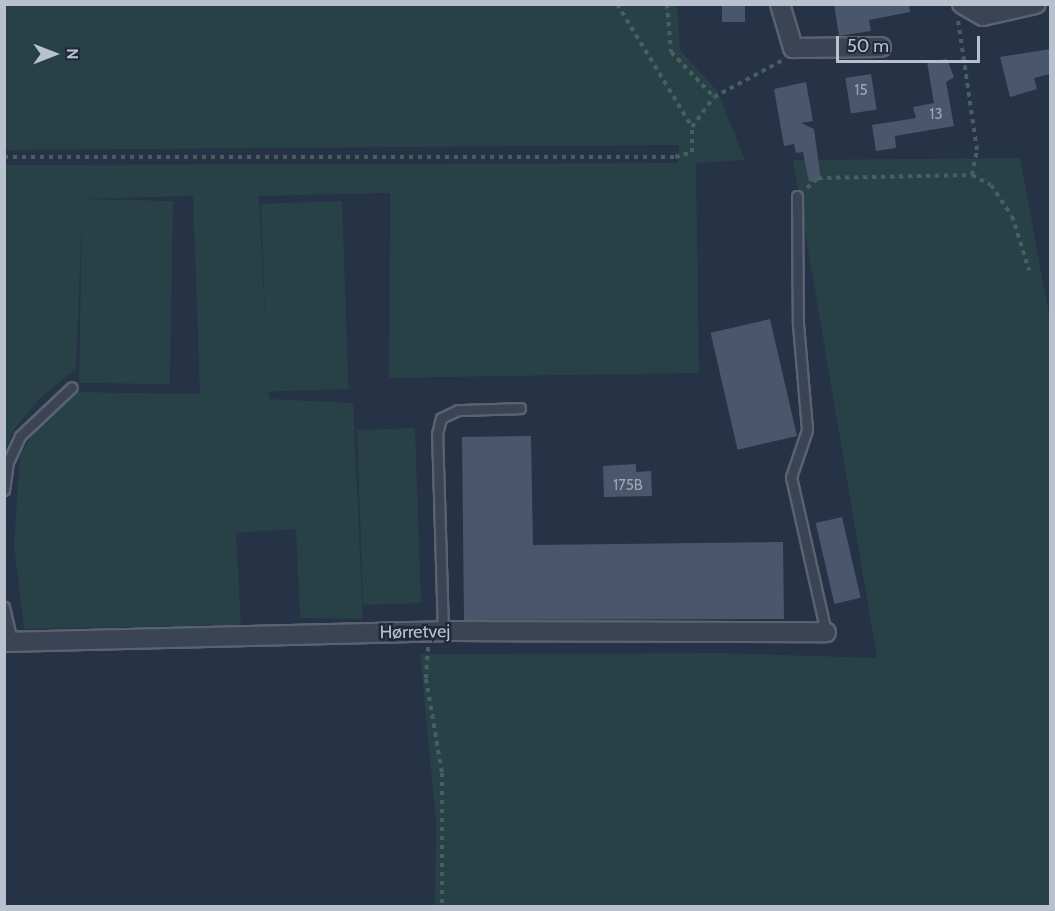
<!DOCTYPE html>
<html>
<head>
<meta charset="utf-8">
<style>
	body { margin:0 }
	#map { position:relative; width:1055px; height:911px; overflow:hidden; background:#263245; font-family:Cabin,sans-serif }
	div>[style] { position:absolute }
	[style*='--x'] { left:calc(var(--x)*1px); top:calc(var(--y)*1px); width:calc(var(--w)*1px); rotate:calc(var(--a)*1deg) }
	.green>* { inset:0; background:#284146; transform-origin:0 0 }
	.building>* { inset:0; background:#4a566b; transform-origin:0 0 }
	.path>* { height:4px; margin-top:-2px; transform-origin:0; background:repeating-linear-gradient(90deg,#475e62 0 4.5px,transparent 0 9px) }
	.roads { filter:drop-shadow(2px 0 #5a6272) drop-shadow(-2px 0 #5a6272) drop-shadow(0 2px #5a6272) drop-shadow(0 -2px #5a6272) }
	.service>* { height:9px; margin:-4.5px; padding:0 4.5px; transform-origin:4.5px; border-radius:4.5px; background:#3b4454 }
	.minor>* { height:18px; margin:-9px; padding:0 9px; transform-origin:9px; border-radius:9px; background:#3b4454 }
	span { translate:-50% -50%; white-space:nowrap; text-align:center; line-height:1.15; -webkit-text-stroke:5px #1f293a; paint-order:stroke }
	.number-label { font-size:15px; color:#9da6b5 }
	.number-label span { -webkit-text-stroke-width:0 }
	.street-label { font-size:18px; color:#b9c0ce }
	.frame { position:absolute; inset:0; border:6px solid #b9c0ce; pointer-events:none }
	.north { position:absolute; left:24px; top:24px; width:60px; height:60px; -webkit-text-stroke:4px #1f293a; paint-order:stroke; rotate:90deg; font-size:16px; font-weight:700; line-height:24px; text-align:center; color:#b9c0ce }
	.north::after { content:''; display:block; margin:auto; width:21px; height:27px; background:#b9c0ce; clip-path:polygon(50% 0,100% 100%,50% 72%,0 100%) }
	.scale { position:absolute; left:836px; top:36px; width:144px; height:27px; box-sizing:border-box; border:3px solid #b9c0ce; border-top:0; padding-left:8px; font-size:18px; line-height:21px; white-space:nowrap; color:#b9c0ce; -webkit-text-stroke:4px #1f293a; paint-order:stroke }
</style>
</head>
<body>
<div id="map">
	<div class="green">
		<div style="clip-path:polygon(5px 5px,677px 5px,680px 50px,718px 92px,745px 160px,696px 163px,699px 373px,389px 378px,390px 193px,259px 196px,269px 399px,353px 403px,363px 619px,300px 618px,296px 529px,236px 533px,241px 625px,24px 629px,14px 545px,20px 455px,43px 419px,77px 392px,200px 394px,193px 196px,82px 199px,173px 201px,170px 384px,79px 383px,82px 216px,76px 369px,39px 399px,13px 431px,5px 451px,5px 165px,678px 163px,679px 145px,5px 150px)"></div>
		<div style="clip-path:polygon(1020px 158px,1050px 320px,1050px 906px,435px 906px,436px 821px,420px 654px,722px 653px,877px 658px,793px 160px)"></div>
		<div style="left:342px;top:201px;width:188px;height:81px;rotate:88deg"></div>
		<div style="left:415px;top:428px;width:175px;height:58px;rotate:88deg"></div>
	</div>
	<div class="building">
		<div style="clip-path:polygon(834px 4px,909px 4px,910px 12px,869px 20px,871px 31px,839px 36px)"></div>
		<div style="left:722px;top:6px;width:23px;height:16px"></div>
		<div style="clip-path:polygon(1050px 49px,1050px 74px,1034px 78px,1037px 89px,1010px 97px,1000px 57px)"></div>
		<div style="clip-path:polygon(947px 59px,954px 77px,946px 82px,954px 126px,895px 136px,896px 148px,876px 151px,872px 125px,916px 118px,913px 107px,934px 103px,927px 62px)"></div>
		<div style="left:871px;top:74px;width:36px;height:26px;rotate:81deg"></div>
		<div style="clip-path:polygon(806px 82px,813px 121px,801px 123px,814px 129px,821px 180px,809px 182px,803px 152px,796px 153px,794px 144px,784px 146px,774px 89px)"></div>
		<div style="left:770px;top:319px;width:120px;height:61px;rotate:77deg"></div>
		<div style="clip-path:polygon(531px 436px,533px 545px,783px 542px,784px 619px,464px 620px,462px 437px)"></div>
		<div style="clip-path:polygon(636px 464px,636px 472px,651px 471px,652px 496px,604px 497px,603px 466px)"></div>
		<div style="left:842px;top:517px;width:83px;height:27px;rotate:77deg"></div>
	</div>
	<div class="path">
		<div style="--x:617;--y:4;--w:144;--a:58.6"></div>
		<div style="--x:667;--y:4;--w:48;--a:85.2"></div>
		<div style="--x:671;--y:52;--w:62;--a:46.3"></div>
		<div style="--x:714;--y:97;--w:78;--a:-28.2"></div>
		<div style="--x:4;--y:157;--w:671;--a:0"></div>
		<div style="--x:675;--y:157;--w:18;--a:-16"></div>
		<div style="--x:692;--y:152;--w:25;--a:-90"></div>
		<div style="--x:692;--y:127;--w:37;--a:-54"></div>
		<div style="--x:972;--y:175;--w:21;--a:28"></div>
		<div style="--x:991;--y:185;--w:37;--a:56"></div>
		<div style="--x:1012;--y:216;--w:57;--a:72.5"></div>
		<div style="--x:807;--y:188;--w:15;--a:-42"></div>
		<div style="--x:818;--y:178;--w:154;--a:-1.1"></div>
		<div style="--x:972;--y:175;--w:25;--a:-79"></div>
		<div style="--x:977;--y:150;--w:131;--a:-98.3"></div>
		<div style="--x:428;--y:647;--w:32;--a:94"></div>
		<div style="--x:426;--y:679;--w:95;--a:80.3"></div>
		<div style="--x:442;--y:773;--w:133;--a:90"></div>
	</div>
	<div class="roads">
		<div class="service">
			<div style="--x:797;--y:196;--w:128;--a:89.6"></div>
			<div style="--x:798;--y:324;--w:106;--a:85.1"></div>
			<div style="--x:807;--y:430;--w:50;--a:108.8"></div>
			<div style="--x:791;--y:477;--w:159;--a:77.3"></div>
			<div style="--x:4;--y:490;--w:28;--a:-82"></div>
			<div style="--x:8;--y:462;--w:29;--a:-65"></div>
			<div style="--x:20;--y:436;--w:71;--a:-43.3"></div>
			<div style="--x:4;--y:607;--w:36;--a:77"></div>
			<div style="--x:443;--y:632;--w:198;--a:-91.7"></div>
			<div style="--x:437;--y:434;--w:16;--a:-76"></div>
			<div style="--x:441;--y:418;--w:19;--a:-25"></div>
			<div style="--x:458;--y:410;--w:62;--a:-1.8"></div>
		</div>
		<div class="minor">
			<div style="--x:780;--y:4;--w:46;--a:73.5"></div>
			<div style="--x:793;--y:48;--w:88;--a:-0.7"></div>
			<div style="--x:962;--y:4;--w:24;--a:30"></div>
			<div style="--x:983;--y:16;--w:54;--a:-12.8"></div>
			<div style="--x:4;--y:642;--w:449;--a:-1.4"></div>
			<div style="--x:453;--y:631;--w:373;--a:0.2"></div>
		</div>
	</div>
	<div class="number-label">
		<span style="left:861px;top:91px">15</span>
		<span style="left:936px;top:115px">13</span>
		<span style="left:628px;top:486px">175B</span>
	</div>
	<div class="street-label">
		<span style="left:415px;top:632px;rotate:-1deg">Hørretvej</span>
	</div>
	<div class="frame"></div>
	<div class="north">N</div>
	<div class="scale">50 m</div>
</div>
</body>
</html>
